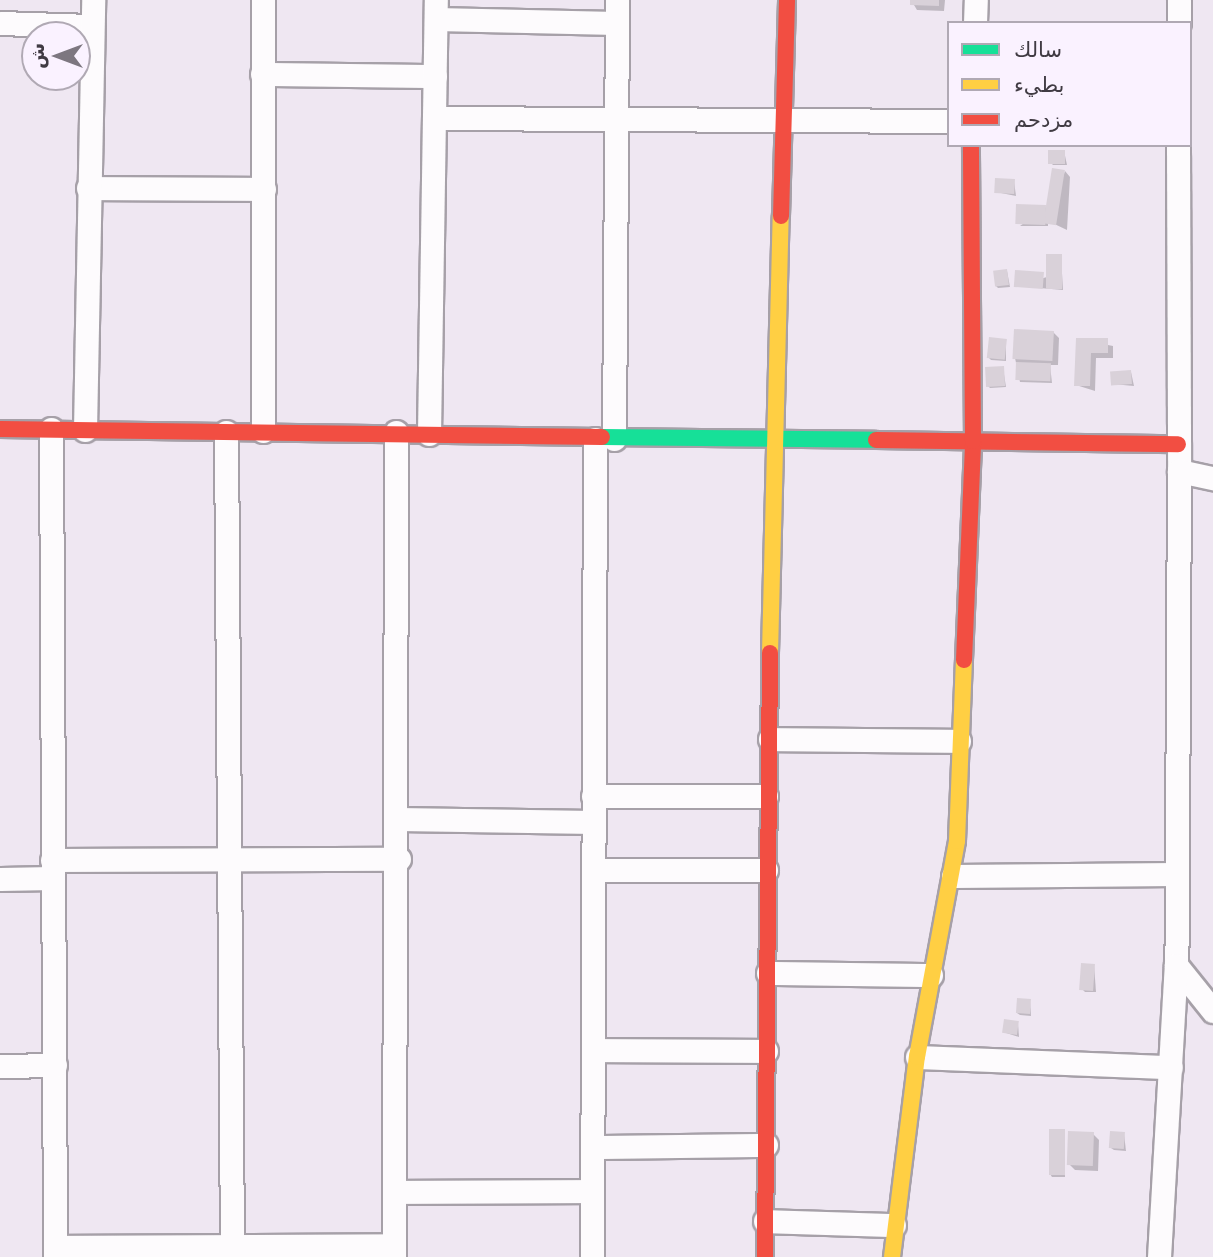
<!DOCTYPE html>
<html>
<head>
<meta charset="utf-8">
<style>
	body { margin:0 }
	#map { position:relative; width:1213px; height:1257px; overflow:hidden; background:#efe7f2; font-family:"DejaVu Sans",Cairo,sans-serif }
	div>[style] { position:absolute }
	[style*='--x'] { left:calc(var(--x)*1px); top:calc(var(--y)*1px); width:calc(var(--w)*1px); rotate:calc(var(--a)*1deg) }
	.shadow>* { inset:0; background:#0003 }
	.building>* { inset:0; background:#d9d1d9; transform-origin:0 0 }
	.roads { filter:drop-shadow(2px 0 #a6a0a8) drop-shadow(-2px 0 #a6a0a8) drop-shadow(0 2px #a6a0a8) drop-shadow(0 -2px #a6a0a8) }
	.street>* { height:23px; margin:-11.5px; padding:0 11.5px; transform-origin:11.5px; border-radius:11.5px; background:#fdfbfd }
	.fast>* { height:16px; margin:-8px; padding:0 8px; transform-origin:8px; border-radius:8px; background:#16e098 }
	.slow>* { height:16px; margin:-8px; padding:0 8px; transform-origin:8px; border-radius:8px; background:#ffcf43 }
	.jam>* { height:16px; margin:-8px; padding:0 8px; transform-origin:8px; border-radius:8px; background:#f24e42 }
	span { translate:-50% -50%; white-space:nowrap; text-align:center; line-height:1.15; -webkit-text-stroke:6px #faf2ff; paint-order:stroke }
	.legend { position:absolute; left:947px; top:21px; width:245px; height:126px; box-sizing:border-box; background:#faf2ff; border:2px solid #b0a9b4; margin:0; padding:9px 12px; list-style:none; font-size:21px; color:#403b43 }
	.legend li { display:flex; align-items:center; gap:14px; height:35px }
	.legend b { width:35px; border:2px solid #b0a9b4 }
	.north { position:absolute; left:21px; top:21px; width:70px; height:70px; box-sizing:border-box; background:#faf2ff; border:2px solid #b0a9b4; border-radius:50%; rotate:270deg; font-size:19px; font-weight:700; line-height:28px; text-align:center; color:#403b43 }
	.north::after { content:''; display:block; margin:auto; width:24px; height:32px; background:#7d7780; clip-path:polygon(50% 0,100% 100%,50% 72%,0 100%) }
</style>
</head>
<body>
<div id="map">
	<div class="shadow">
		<div style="clip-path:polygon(911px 0,945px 0,944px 11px,917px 10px)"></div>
		<div style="clip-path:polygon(1064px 151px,1067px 165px,1053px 165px,1051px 163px)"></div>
		<div style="clip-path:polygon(1065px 171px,1070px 177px,1067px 230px,1048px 221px,1048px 226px,1020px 226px,1046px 207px,1051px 212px)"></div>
		<div style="clip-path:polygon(1014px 181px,1016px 196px,996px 192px)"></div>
		<div style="clip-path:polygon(1061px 256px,1063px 290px,1016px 286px,1047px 277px)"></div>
		<div style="clip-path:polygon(1007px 271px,1010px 287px,998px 288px,996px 286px)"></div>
		<div style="clip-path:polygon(1053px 332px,1059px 338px,1058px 365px,1050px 365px,1052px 383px,1020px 382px,1015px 358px)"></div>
		<div style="clip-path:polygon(1078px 339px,1113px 346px,1113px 358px,1096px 358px,1095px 391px,1076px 385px)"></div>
		<div style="clip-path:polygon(1006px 341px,1006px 361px,991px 360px,988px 357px)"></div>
		<div style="clip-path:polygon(1003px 368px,1006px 387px,990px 388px,988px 386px)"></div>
		<div style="clip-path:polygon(1131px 372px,1134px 386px,1112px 384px)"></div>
		<div style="clip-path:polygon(1094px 965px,1096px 992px,1085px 992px,1082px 989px)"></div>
		<div style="clip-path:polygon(1030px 1001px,1031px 1016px,1020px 1015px,1017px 1013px)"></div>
		<div style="clip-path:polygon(1018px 1023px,1019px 1037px,1003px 1032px)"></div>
		<div style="clip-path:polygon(1064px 1131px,1065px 1177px,1052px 1177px,1050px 1174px)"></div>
		<div style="clip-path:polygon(1093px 1134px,1099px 1140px,1098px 1171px,1075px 1170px,1069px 1164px)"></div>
		<div style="clip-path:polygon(1124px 1134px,1126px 1151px,1114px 1150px,1111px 1148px)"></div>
	</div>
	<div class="building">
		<div style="clip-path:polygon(910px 0,939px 0,939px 6px,910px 5px)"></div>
		<div style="left:1048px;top:150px;width:17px;height:14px"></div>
		<div style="left:1052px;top:168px;width:13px;height:56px;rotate:9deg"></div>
		<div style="left:995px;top:178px;width:20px;height:15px;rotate:3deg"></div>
		<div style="left:1016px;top:204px;width:30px;height:20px;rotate:2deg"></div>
		<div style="left:1046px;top:254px;width:16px;height:35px"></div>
		<div style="left:1007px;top:269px;width:16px;height:14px;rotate:83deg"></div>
		<div style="left:1015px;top:270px;width:29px;height:17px;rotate:4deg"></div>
		<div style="left:1014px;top:329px;width:40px;height:30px;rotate:3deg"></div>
		<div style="left:989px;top:337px;width:18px;height:21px;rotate:6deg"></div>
		<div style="clip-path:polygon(1076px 338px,1108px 338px,1108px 353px,1091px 353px,1090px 386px,1074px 386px)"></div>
		<div style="left:1016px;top:362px;width:35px;height:18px;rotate:2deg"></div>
		<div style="left:1004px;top:366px;width:20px;height:19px;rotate:87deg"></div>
		<div style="left:1131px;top:370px;width:14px;height:21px;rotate:86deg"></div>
		<div style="left:1081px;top:963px;width:14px;height:27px;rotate:4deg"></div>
		<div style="left:1017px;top:998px;width:14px;height:15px;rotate:4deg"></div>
		<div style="left:1004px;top:1019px;width:15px;height:14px;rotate:8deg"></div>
		<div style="left:1049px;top:1129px;width:16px;height:46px"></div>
		<div style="left:1068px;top:1131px;width:26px;height:34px;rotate:2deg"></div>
		<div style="left:1110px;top:1131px;width:15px;height:17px;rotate:4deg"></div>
	</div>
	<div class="roads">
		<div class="street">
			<div style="--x:436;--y:19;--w:180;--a:1.3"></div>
			<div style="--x:0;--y:23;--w:91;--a:1.9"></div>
			<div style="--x:975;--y:23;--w:23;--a:-88"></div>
			<div style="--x:1179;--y:23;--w:23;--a:-90"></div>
			<div style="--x:262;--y:74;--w:173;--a:0.7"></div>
			<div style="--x:435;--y:118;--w:514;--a:0.33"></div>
			<div style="--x:1178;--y:145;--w:326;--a:89.8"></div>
			<div style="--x:1179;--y:471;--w:35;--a:12"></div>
			<div style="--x:88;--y:188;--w:176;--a:0.3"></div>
			<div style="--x:51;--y:429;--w:828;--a:89.72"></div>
			<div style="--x:85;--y:430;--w:430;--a:-88.9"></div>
			<div style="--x:263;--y:431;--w:431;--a:-90"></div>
			<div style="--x:226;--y:432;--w:825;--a:89.58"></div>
			<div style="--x:429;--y:434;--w:434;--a:-89.1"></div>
			<div style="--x:614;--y:439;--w:439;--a:-89.6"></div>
			<div style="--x:1179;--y:471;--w:494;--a:90.3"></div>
			<div style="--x:1176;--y:965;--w:59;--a:51.2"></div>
			<div style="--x:770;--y:739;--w:189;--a:0.6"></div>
			<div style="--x:593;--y:796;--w:173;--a:0"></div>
			<div style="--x:398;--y:819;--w:196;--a:0.9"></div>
			<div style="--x:52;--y:860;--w:347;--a:-0.2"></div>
			<div style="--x:595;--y:870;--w:171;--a:0"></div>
			<div style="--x:953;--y:876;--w:223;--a:-0.5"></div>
			<div style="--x:0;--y:879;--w:53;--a:-1.1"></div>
			<div style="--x:768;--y:973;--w:163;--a:0.7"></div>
			<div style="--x:593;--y:1050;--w:173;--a:0.3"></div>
			<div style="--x:917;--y:1057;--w:254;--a:2.3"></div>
			<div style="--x:0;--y:1066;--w:55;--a:-1"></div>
			<div style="--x:593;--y:1147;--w:173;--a:-0.7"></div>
			<div style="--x:394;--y:1192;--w:198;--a:-0.3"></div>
			<div style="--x:765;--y:1221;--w:129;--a:1.8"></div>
			<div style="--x:55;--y:1247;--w:339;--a:-0.3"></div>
			<div style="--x:394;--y:1257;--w:825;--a:-89.86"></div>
			<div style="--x:592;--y:1257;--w:818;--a:-89.79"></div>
			<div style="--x:1159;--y:1257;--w:292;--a:-86.7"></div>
		</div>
		<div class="fast">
			<div style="--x:602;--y:437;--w:274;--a:0.6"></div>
		</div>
		<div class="slow">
			<div style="--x:770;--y:653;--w:437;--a:-88.6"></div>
			<div style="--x:892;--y:1257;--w:202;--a:-82.9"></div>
			<div style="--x:917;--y:1057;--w:220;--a:-79.5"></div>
			<div style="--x:957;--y:841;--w:181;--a:-87.8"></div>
		</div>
		<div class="jam">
			<div style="--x:781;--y:216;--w:216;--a:-88.4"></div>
			<div style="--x:0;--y:429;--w:602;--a:0.76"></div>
			<div style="--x:876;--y:440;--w:302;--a:0.8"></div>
			<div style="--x:964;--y:660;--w:219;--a:-87.6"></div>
			<div style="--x:973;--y:441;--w:296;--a:-90.4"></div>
			<div style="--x:765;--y:1257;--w:604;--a:-89.53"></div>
		</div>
	</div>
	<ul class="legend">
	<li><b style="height:9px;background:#16e098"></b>سالك</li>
	<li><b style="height:9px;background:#ffcf43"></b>بطيء</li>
	<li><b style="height:9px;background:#f24e42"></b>مزدحم</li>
	</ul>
	<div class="north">ش</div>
</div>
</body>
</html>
